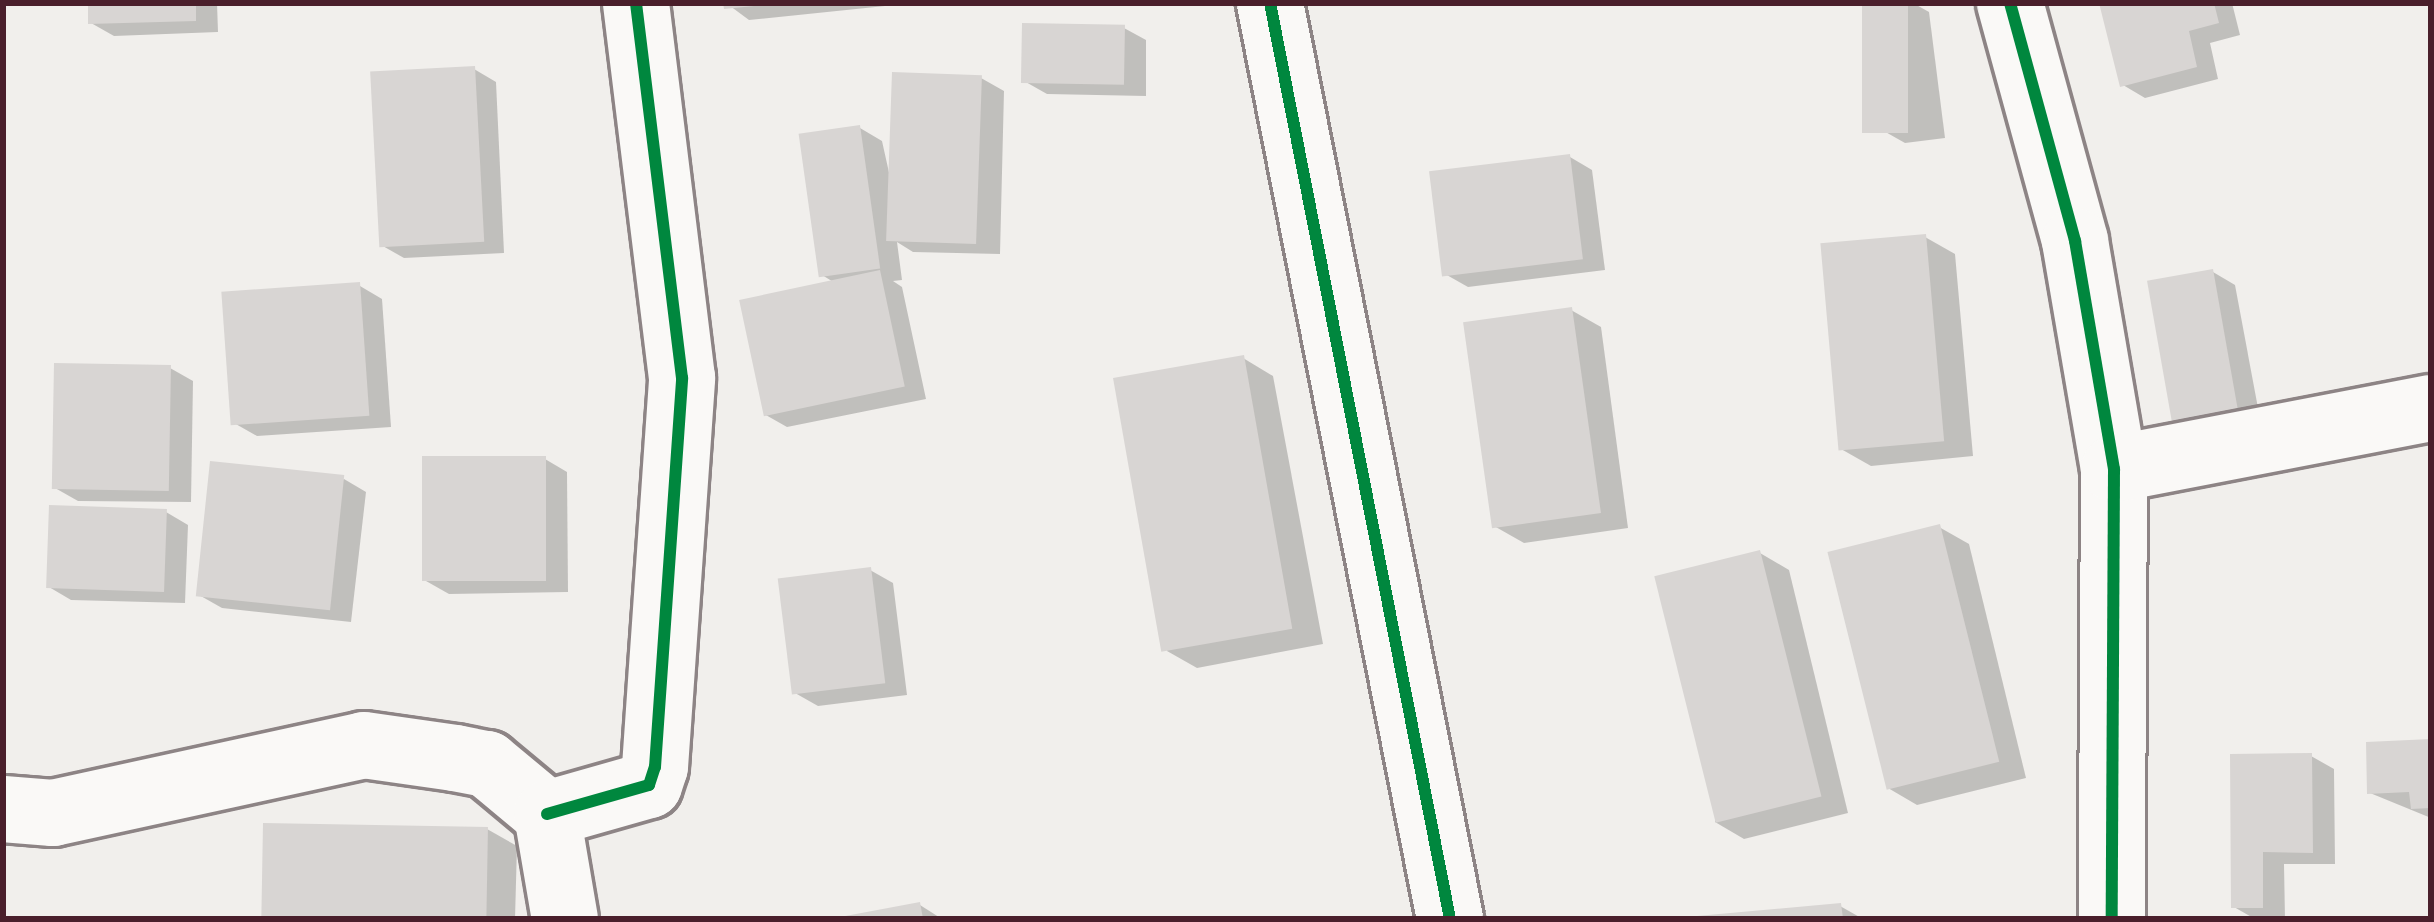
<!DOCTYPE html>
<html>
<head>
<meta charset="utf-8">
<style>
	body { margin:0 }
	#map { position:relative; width:2434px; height:922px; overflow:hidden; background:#f1efec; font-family:Itim,sans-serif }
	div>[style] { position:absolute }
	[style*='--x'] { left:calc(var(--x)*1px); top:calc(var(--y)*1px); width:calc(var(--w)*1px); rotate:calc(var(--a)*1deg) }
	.shadow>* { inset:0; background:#0003 }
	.building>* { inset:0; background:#d8d5d3; transform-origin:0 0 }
	.roads { filter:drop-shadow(3px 0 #8d8485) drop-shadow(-3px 0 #8d8485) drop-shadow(0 3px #8d8485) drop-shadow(0 -3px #8d8485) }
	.minor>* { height:66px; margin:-33px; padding:0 33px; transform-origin:33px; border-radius:33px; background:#faf9f7 }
	.cycleway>* { height:12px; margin:-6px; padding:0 6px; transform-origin:6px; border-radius:6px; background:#00873e }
	span { translate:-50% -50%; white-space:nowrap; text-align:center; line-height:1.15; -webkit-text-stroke:12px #fdfcf7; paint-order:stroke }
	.frame { position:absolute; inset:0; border:6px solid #4a1f2b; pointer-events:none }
</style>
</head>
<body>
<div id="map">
	<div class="shadow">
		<div style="clip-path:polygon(91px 3px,217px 3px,218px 32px,114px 36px,91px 23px)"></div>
		<div style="clip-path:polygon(726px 3px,914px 3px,749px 20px)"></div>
		<div style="clip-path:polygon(1877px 3px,1913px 3px,1929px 12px,1945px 138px,1905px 143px,1882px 130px)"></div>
		<div style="clip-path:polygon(2102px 3px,2232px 3px,2240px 35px,2210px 43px,2218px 79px,2145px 98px,2123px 85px)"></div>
		<div style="clip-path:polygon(1124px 28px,1146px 40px,1146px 96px,1047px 94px,1024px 81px)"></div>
		<div style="clip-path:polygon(474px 69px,496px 82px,504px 253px,404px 258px,381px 245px)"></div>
		<div style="clip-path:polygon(981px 78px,1004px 91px,1000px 254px,913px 252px,897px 242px,902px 280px,893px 281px,902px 287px,926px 399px,787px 427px,764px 414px,835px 283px,822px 275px,860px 128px,882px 141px,892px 186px)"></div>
		<div style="clip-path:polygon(1570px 157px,1592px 170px,1605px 270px,1468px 287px,1445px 274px)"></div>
		<div style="clip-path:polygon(1925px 237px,1955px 254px,1973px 456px,1871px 466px,1841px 449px)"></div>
		<div style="clip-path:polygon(2213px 272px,2235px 285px,2261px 424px,2198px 436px)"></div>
		<div style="clip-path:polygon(360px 286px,382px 299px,391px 427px,257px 436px,234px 423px)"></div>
		<div style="clip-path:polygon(1571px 310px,1601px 327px,1628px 528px,1524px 543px,1494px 526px)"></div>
		<div style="clip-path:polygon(1243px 358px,1273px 376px,1323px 644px,1197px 668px,1167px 651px)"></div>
		<div style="clip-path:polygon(170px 368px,193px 381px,191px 502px,78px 501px,55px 488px)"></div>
		<div style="clip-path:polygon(545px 459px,567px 472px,568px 592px,449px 594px,426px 581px)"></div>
		<div style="clip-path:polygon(344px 479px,366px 492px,351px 622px,222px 608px,199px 595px)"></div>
		<div style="clip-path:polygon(166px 512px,188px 525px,185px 603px,71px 600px,49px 587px)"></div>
		<div style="clip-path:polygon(1939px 527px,1969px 544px,2026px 778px,1917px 805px,1888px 788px)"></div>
		<div style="clip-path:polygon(1760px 553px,1789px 570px,1848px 813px,1744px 839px,1715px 822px)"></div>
		<div style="clip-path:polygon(870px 570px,893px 583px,907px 695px,818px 706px,795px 693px)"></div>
		<div style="clip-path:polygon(2431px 742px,2431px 818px,2370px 793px)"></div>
		<div style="clip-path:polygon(2311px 756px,2334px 769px,2335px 864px,2284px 864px,2285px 919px,2255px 919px,2234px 907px)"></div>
		<div style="clip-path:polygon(487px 829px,517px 846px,515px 919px,264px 919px)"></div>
		<div style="clip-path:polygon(920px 905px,942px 919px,845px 919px)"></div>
		<div style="clip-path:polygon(1840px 906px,1863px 919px,1705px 919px)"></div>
	</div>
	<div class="building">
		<div style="clip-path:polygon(88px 3px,196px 3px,196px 21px,88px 24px)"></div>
		<div style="clip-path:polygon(723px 3px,754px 3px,754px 6px,724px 9px)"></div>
		<div style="left:1862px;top:3px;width:46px;height:130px"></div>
		<div style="clip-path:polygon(2099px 3px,2214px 3px,2219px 23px,2189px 31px,2197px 67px,2120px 87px)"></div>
		<div style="left:1022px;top:23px;width:103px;height:60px;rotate:1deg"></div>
		<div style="left:475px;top:66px;width:176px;height:105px;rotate:87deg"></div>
		<div style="left:892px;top:72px;width:90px;height:169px;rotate:2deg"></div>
		<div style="left:860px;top:125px;width:145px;height:62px;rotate:82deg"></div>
		<div style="left:1570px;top:154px;width:106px;height:142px;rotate:83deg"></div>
		<div style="left:1926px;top:234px;width:208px;height:106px;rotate:85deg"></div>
		<div style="left:2213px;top:269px;width:145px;height:67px;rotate:80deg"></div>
		<div style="left:880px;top:270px;width:119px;height:144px;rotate:78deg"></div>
		<div style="left:360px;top:282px;width:134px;height:139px;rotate:86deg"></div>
		<div style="left:1572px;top:307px;width:208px;height:110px;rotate:82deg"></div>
		<div style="left:1244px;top:355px;width:278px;height:133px;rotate:80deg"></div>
		<div style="left:54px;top:363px;width:117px;height:126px;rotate:1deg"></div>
		<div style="left:546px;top:456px;width:125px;height:124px;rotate:90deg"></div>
		<div style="left:210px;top:461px;width:135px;height:136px;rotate:6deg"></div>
		<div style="left:49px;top:505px;width:118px;height:83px;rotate:2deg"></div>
		<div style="left:1940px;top:524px;width:245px;height:116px;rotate:76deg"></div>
		<div style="left:1760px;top:550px;width:254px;height:109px;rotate:76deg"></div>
		<div style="left:871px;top:567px;width:117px;height:94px;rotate:83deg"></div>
		<div style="clip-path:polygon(2431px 739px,2431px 808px,2411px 809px,2409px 792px,2367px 794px,2366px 742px)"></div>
		<div style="clip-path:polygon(2312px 753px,2313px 853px,2263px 852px,2263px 908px,2231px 908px,2230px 754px)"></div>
		<div style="left:263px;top:823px;width:225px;height:96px;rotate:1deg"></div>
		<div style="clip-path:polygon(920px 902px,923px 919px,841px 919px,840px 917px)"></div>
		<div style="clip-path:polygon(1841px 903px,1843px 919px,1698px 919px,1697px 916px)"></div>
	</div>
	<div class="roads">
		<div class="minor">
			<div style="--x:1270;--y:3;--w:934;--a:78.88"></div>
			<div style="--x:2010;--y:3;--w:247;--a:74.7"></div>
			<div style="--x:2075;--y:241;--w:231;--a:80.3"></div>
			<div style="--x:2114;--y:469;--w:450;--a:90.3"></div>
			<div style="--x:2114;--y:469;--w:323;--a:-10.9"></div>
			<div style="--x:3;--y:809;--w:50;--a:4.6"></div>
			<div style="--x:53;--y:813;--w:318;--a:-12.3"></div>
			<div style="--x:364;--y:745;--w:92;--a:8.1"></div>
			<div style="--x:455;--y:758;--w:33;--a:11"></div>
			<div style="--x:487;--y:764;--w:78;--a:39.8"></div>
			<div style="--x:547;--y:814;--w:107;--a:80.3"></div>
			<div style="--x:547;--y:814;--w:106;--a:-15.9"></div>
			<div style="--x:649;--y:785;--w:19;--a:-72"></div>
			<div style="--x:655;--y:767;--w:390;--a:-86"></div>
			<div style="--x:682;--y:378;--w:378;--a:-97"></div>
		</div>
	</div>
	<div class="cycleway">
		<div style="--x:1270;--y:3;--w:934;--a:78.88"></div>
		<div style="--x:2010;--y:3;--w:247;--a:74.7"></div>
		<div style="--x:2075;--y:241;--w:231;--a:80.3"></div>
		<div style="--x:2114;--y:469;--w:450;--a:90.3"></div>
		<div style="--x:547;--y:814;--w:106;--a:-15.9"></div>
		<div style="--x:649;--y:785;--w:19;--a:-72"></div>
		<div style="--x:655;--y:767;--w:390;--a:-86"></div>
		<div style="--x:682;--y:378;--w:378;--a:-97"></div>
	</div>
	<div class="frame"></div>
</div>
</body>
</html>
